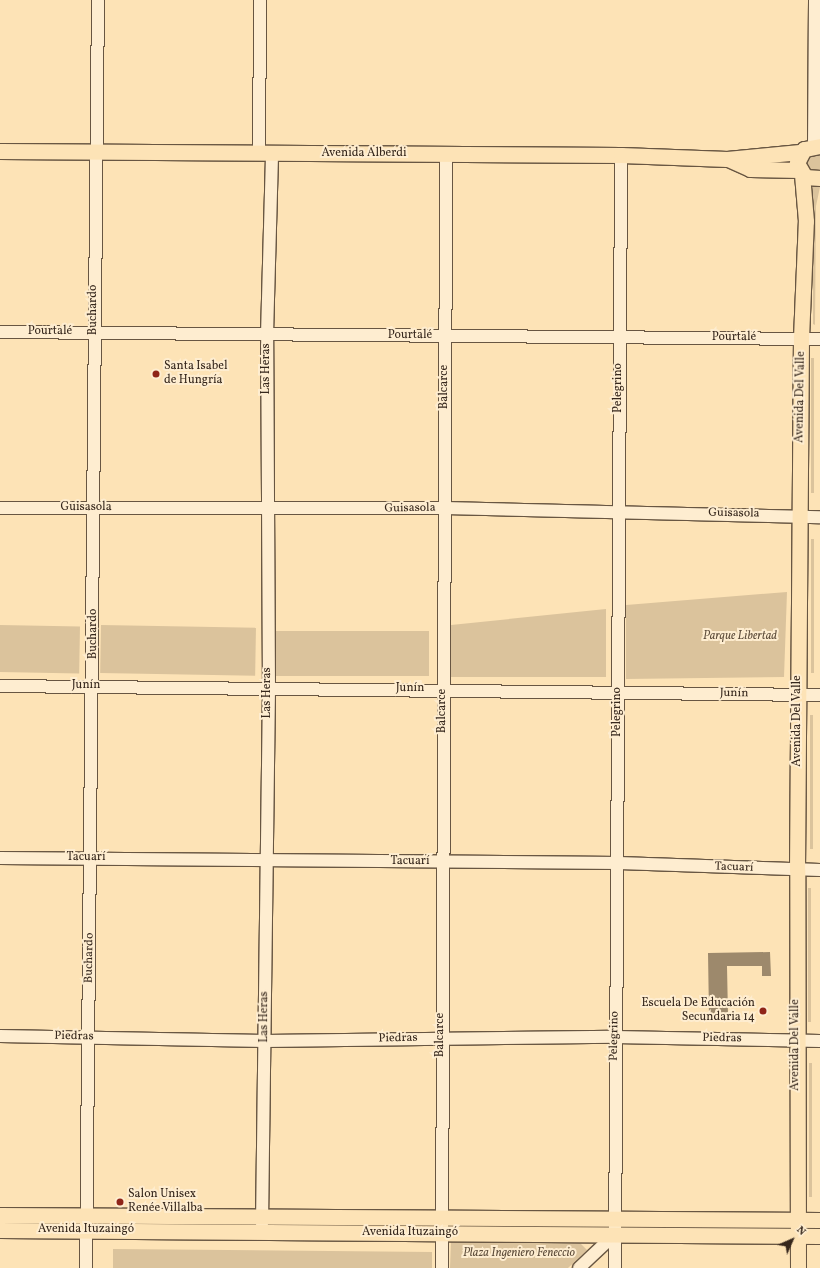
<!DOCTYPE html>
<html>
<head>
<meta charset="utf-8">
<style>
	body { margin:0 }
	#map { position:relative; width:820px; height:1268px; overflow:hidden; background:#fde3b6; font-family:Vollkorn,serif }
	div>[style] { position:absolute }
	[style*='--x'] { left:calc(var(--x)*1px); top:calc(var(--y)*1px); width:calc(var(--w)*1px); rotate:calc(var(--a)*1deg) }
	.green>* { inset:0; background:#dbc39c; transform-origin:0 0 }
	.building>* { inset:0; background:#9d896c }
	.roads { filter:drop-shadow(1px 0 #685642) drop-shadow(-1px 0 #685642) drop-shadow(0 1px #685642) drop-shadow(0 -1px #685642) }
	.minor>* { height:12px; margin:-6px; padding:0 6px; transform-origin:6px; border-radius:6px; background:#feedd0 }
	.major>* { height:15px; margin:-7.5px; padding:0 7.5px; transform-origin:7.5px; border-radius:7.5px; background:#fde3b6 }
	.dots>* { width:11px; height:11px; translate:-50% -50%; box-sizing:border-box; border:2px solid #feedd0; border-radius:50% }
	span { translate:-50% -50%; white-space:nowrap; text-align:center; line-height:1.15; -webkit-text-stroke:4px #feedd0; paint-order:stroke }
	.street-label { font-size:12px; color:#36271c }
	.poi-label { font-size:12px; color:#36271c }
	.left { translate:0 -50%; text-align:left }
	.right { translate:-100% -50%; text-align:right }
	.park-label { font-size:12px; color:#5f4e3c; font-style:italic }
	.north { position:absolute; left:772px; top:1220px; width:40px; height:40px; -webkit-text-stroke:3px #feedd0; paint-order:stroke; rotate:45deg; font-size:11px; font-weight:700; line-height:16px; text-align:center; color:#36271c }
	.north::after { content:''; display:block; margin:auto; width:14px; height:18px; background:#36271c; clip-path:polygon(50% 0,100% 100%,50% 72%,0 100%) }
</style>
</head>
<body>
<div id="map">
	<div class="green">
		<div style="clip-path:polygon(820px 153px,820px 171px,807px 170px,806px 156px)"></div>
		<div style="clip-path:polygon(808px 187px,820px 187px,816px 206px,815px 325px,813px 324px,813px 206px)"></div>
		<div style="left:811px;top:358px;width:3px;height:135px"></div>
		<div style="left:811px;top:539px;width:3px;height:134px"></div>
		<div style="clip-path:polygon(787px 592px,784px 677px,626px 679px,626px 605px)"></div>
		<div style="clip-path:polygon(606px 609px,606px 677px,451px 677px,451px 625px)"></div>
		<div style="left:0;top:625px;width:80px;height:47px;rotate:1deg"></div>
		<div style="left:101px;top:625px;width:155px;height:48px;rotate:1deg"></div>
		<div style="left:429px;top:631px;width:45px;height:155px;rotate:90deg"></div>
		<div style="left:810px;top:715px;width:3px;height:134px"></div>
		<div style="left:808px;top:888px;width:3px;height:134px"></div>
		<div style="left:809px;top:1063px;width:3px;height:134px"></div>
		<div style="clip-path:polygon(577px 1240px,587px 1250px,568px 1268px,450px 1268px,451px 1241px)"></div>
		<div style="clip-path:polygon(113px 1249px,432px 1252px,432px 1268px,113px 1268px)"></div>
	</div>
	<div class="building">
		<div style="clip-path:polygon(770px 952px,771px 976px,762px 976px,762px 966px,727px 966px,728px 1016px,709px 1016px,708px 953px)"></div>
	</div>
	<div class="roads">
		<div class="minor">
			<div style="--x:814;--y:145;--w:145;--a:-89.6"></div>
			<div style="--x:259;--y:153;--w:153;--a:-89.6"></div>
			<div style="--x:0;--y:332;--w:820;--a:0.49"></div>
			<div style="--x:0;--y:508;--w:445;--a:0"></div>
			<div style="--x:445;--y:508;--w:375;--a:1.4"></div>
			<div style="--x:0;--y:686;--w:820;--a:0.63"></div>
			<div style="--x:0;--y:858;--w:619;--a:0.46"></div>
			<div style="--x:619;--y:863;--w:201;--a:2"></div>
			<div style="--x:0;--y:1036;--w:265;--a:1.1"></div>
			<div style="--x:265;--y:1041;--w:350;--a:-0.7"></div>
			<div style="--x:615;--y:1037;--w:205;--a:1.1"></div>
			<div style="--x:262;--y:1224;--w:535;--a:-89.25"></div>
			<div style="--x:269;--y:689;--w:354;--a:-90.3"></div>
			<div style="--x:267;--y:335;--w:182;--a:-88.4"></div>
			<div style="--x:86;--y:1268;--w:1268;--a:-89.46"></div>
			<div style="--x:442;--y:1268;--w:1114;--a:-89.79"></div>
			<div style="--x:579;--y:1268;--w:50;--a:-43.4"></div>
			<div style="--x:615;--y:1268;--w:1113;--a:-89.69"></div>
		</div>
		<div class="major">
			<div style="--x:820;--y:146;--w:16;--a:169"></div>
			<div style="--x:804;--y:149;--w:16;--a:117"></div>
			<div style="--x:797;--y:163;--w:16;--a:60"></div>
			<div style="--x:805;--y:177;--w:15;--a:4"></div>
			<div style="--x:0;--y:151;--w:621;--a:0.37"></div>
			<div style="--x:621;--y:155;--w:106;--a:2.2"></div>
			<div style="--x:727;--y:159;--w:73;--a:-5.5"></div>
			<div style="--x:730;--y:160;--w:22;--a:24"></div>
			<div style="--x:750;--y:169;--w:49;--a:1.2"></div>
			<div style="--x:0;--y:1215;--w:820;--a:0.35"></div>
			<div style="--x:0;--y:1230;--w:820;--a:0.42"></div>
			<div style="--x:798;--y:1268;--w:398;--a:-90.1"></div>
			<div style="--x:797;--y:870;--w:532;--a:-89.57"></div>
			<div style="--x:801;--y:338;--w:117;--a:-87.6"></div>
			<div style="--x:806;--y:221;--w:47;--a:-94.9"></div>
		</div>
	</div>
	<div class="dots">
		<div style="left:156px;top:374px;background:#8f2418"></div>
		<div style="left:763px;top:1011px;background:#8f2418"></div>
		<div style="left:120px;top:1202px;background:#8f2418"></div>
	</div>
	<div class="street-label">
		<span style="left:364px;top:154px">Avenida Alberdi</span>
		<span style="left:94px;top:310px;rotate:-90deg">Buchardo</span>
		<span style="left:50px;top:332px">Pourtalé</span>
		<span style="left:410px;top:336px">Pourtalé</span>
		<span style="left:734px;top:338px">Pourtalé</span>
		<span style="left:267px;top:369px;rotate:-90deg">Las Heras</span>
		<span style="left:445px;top:387px;rotate:-90deg">Balcarce</span>
		<span style="left:619px;top:388px;rotate:-90deg">Pelegrino</span>
		<span style="left:801px;top:397px;rotate:-89deg">Avenida Del Valle</span>
		<span style="left:86px;top:508px">Guisasola</span>
		<span style="left:410px;top:509px;rotate:-1deg">Guisasola</span>
		<span style="left:734px;top:514px;rotate:1deg">Guisasola</span>
		<span style="left:94px;top:634px;rotate:-90deg">Buchardo</span>
		<span style="left:86px;top:686px">Junín</span>
		<span style="left:410px;top:689px">Junín</span>
		<span style="left:268px;top:693px;rotate:-90deg">Las Heras</span>
		<span style="left:734px;top:694px;rotate:1deg">Junín</span>
		<span style="left:443px;top:711px;rotate:-90deg">Balcarce</span>
		<span style="left:618px;top:712px;rotate:-90deg">Pelegrino</span>
		<span style="left:798px;top:721px;rotate:-90deg">Avenida Del Valle</span>
		<span style="left:86px;top:858px">Tacuarí</span>
		<span style="left:410px;top:862px">Tacuarí</span>
		<span style="left:734px;top:868px;rotate:2deg">Tacuarí</span>
		<span style="left:90px;top:958px;rotate:-89deg">Buchardo</span>
		<span style="left:265px;top:1017px;rotate:-90deg">Las Heras</span>
		<span style="left:441px;top:1035px;rotate:-90deg">Balcarce</span>
		<span style="left:615px;top:1036px;rotate:-89deg">Pelegrino</span>
		<span style="left:74px;top:1037px;rotate:1deg">Piedras</span>
		<span style="left:398px;top:1039px;rotate:-1deg">Piedras</span>
		<span style="left:722px;top:1039px;rotate:1deg">Piedras</span>
		<span style="left:796px;top:1045px;rotate:-90deg">Avenida Del Valle</span>
		<span style="left:86px;top:1230px">Avenida Ituzaingó</span>
		<span style="left:410px;top:1233px">Avenida Ituzaingó</span>
	</div>
	<div class="poi-label">
		<span class="left" style="left:164px;top:374px">Santa Isabel<br>de Hungría</span>
		<span class="right" style="left:755px;top:1011px">Escuela De Educación<br>Secundaria 14</span>
		<span class="left" style="left:128px;top:1202px">Salon Unisex<br>Renée Villalba</span>
	</div>
	<div class="park-label">
		<span style="left:740px;top:637px">Parque Libertad</span>
		<span style="left:519px;top:1254px">Plaza Ingeniero Feneccio</span>
	</div>
	<div class="north">N</div>
</div>
</body>
</html>
